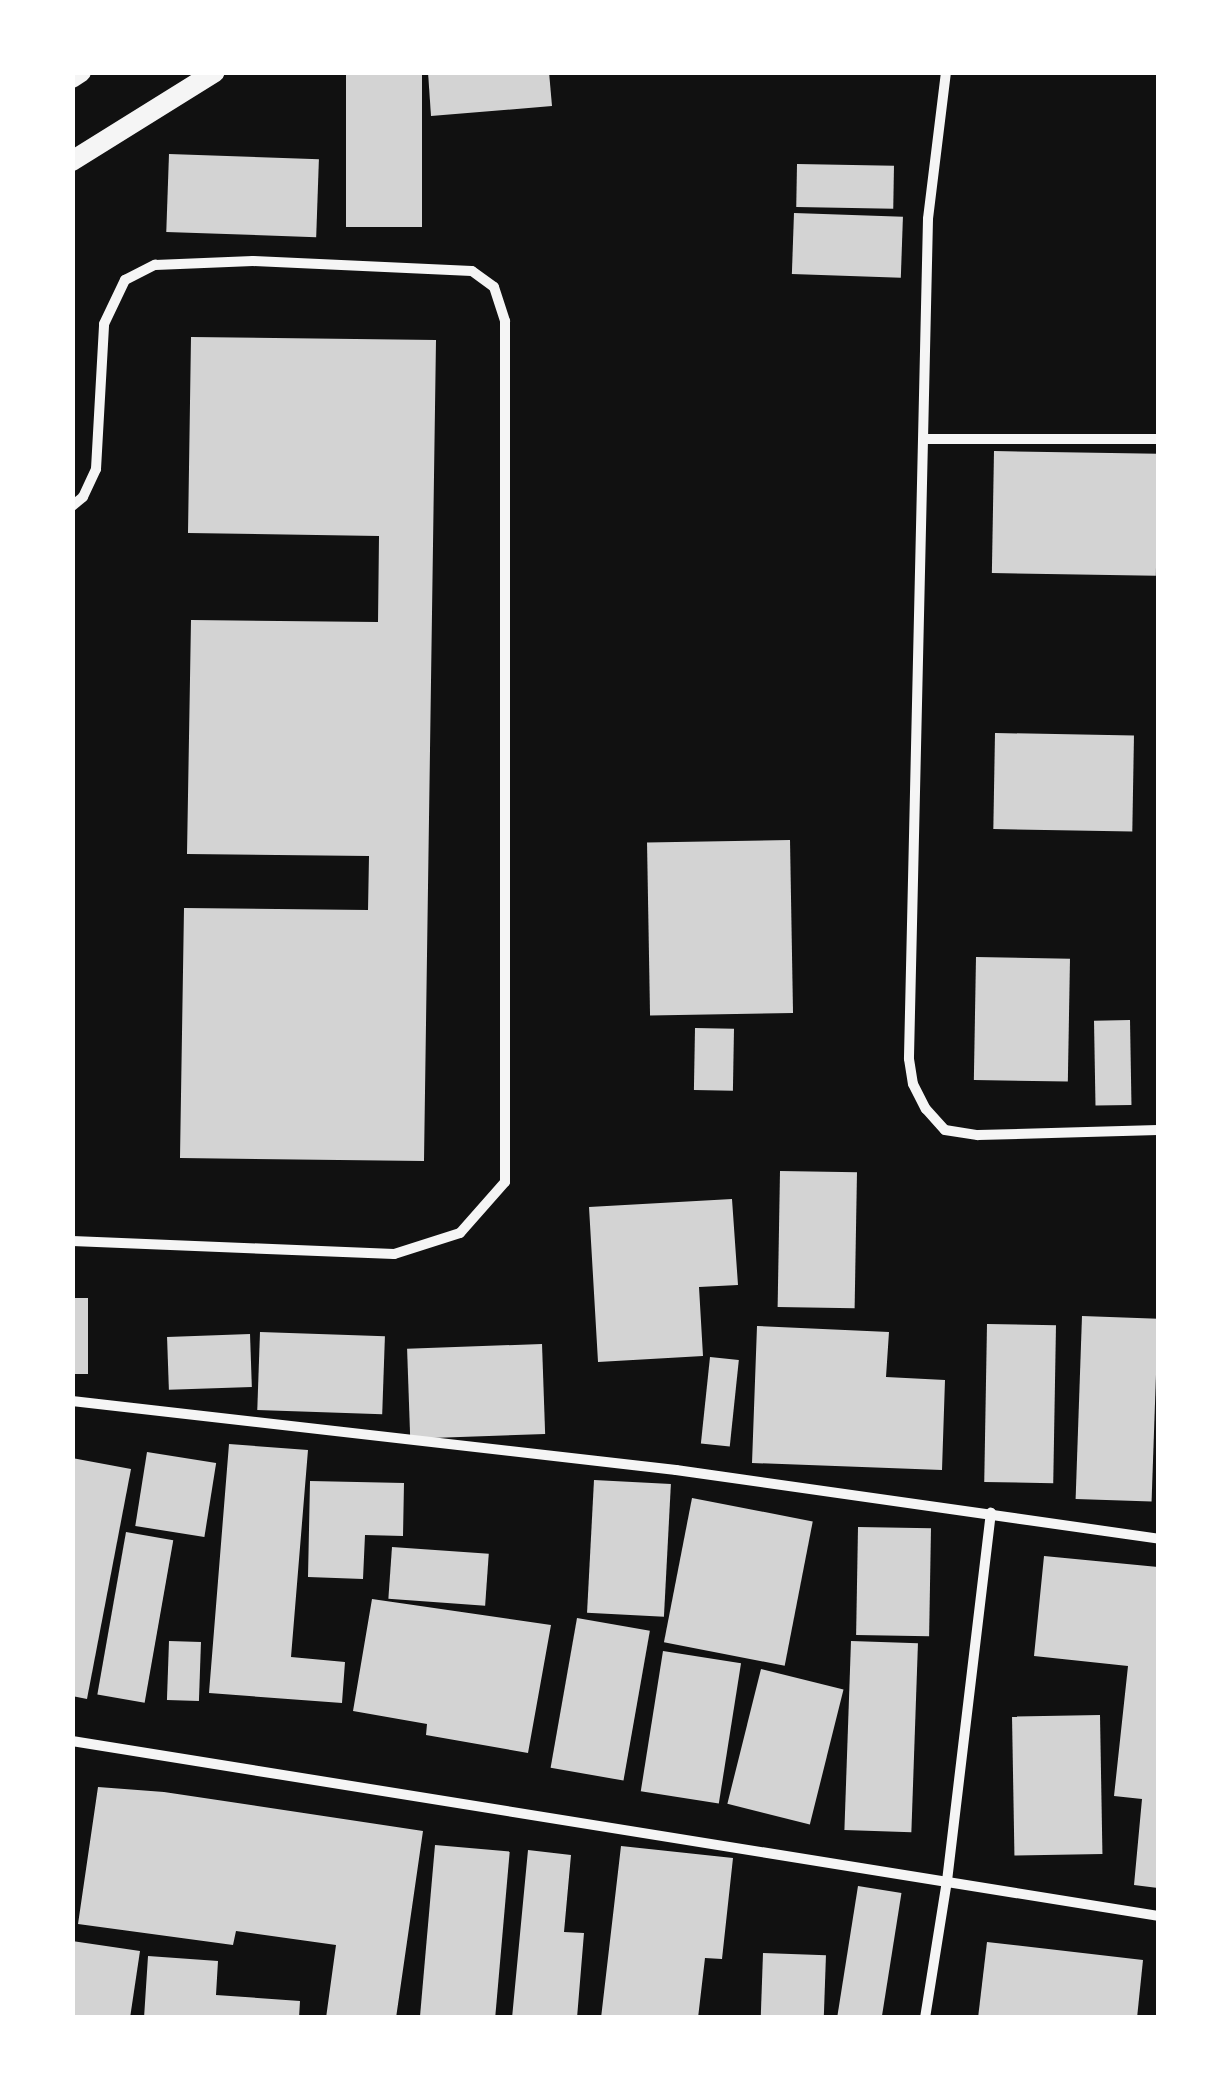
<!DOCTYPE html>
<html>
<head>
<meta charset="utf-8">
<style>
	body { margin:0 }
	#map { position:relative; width:1231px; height:2090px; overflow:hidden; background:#111; font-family:Literata,serif }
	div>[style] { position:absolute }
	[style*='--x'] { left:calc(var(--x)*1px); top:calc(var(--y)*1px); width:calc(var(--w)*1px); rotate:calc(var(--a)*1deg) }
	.building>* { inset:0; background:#d3d3d3; transform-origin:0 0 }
	.minor>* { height:10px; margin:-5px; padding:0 5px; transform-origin:5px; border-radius:5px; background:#f5f5f5 }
	.secondary>* { height:20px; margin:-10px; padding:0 10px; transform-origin:10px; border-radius:10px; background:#f5f5f5 }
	span { translate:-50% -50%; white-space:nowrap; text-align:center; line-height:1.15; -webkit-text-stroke:10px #fff; paint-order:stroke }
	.frame { position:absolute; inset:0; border:75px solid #fff; pointer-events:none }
</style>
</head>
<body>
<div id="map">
	<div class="building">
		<div style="left:346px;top:72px;width:76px;height:155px"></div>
		<div style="clip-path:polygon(428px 72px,549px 72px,552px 106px,431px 116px)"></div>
		<div style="left:169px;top:154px;width:150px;height:78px;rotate:2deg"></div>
		<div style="left:797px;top:164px;width:97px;height:43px;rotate:1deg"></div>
		<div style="left:794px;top:213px;width:109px;height:61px;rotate:2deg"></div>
		<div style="clip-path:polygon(191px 337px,436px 340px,424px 1161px,180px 1158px,184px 908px,368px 910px,369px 856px,187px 854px,191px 620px,378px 622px,379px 536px,188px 533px)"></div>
		<div style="left:994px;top:451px;width:164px;height:122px;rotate:1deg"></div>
		<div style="left:995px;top:733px;width:139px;height:96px;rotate:1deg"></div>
		<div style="left:790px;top:840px;width:173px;height:143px;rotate:89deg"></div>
		<div style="left:976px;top:957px;width:94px;height:123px;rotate:1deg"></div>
		<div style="left:1130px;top:1020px;width:85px;height:36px;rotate:89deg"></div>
		<div style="left:695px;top:1028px;width:39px;height:62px;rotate:1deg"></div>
		<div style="left:780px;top:1171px;width:77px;height:136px;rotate:1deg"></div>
		<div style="clip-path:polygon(732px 1199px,738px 1285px,699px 1287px,703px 1356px,598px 1362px,589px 1207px)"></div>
		<div style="left:72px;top:1298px;width:16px;height:76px"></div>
		<div style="left:1082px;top:1316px;width:76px;height:183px;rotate:2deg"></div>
		<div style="left:987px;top:1324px;width:69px;height:158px;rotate:1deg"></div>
		<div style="clip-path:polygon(757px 1326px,889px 1332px,886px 1377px,945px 1380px,942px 1470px,752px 1463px)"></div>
		<div style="left:260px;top:1332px;width:125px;height:78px;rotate:2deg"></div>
		<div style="left:250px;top:1334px;width:53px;height:83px;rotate:88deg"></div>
		<div style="left:542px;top:1344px;width:90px;height:135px;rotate:88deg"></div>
		<div style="left:710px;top:1357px;width:29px;height:87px;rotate:6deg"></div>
		<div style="clip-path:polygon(229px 1444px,308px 1450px,291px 1657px,345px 1662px,342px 1703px,209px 1693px)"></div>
		<div style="left:147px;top:1452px;width:70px;height:75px;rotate:9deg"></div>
		<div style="clip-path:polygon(72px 1458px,131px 1469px,87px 1699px,72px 1696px)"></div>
		<div style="left:594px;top:1480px;width:77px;height:133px;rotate:3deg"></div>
		<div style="clip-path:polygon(310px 1481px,404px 1483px,403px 1536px,365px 1535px,363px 1579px,308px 1577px)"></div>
		<div style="left:692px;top:1498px;width:123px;height:147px;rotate:11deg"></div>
		<div style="left:858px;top:1527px;width:73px;height:108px;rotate:1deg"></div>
		<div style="left:126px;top:1532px;width:48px;height:165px;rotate:10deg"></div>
		<div style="left:392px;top:1547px;width:97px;height:52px;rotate:4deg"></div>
		<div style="clip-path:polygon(1044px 1556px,1158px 1567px,1158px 1888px,1134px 1885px,1142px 1799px,1114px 1796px,1128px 1666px,1034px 1656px)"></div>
		<div style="clip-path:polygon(372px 1599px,551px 1625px,528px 1753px,426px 1735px,427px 1724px,353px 1711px)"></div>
		<div style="left:577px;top:1618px;width:74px;height:152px;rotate:10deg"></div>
		<div style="left:169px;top:1641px;width:32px;height:59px;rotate:2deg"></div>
		<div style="left:851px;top:1641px;width:67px;height:189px;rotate:2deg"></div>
		<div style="left:663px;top:1651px;width:79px;height:142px;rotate:9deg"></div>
		<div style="left:761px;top:1669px;width:85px;height:139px;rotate:14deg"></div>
		<div style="left:1100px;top:1715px;width:139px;height:88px;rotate:89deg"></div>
		<div style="clip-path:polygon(98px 1787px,164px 1792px,423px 1831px,396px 2018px,326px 2018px,336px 1945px,236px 1931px,233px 1945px,78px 1924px)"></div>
		<div style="left:435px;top:1845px;width:75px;height:174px;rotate:5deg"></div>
		<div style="clip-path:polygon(621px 1846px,733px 1858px,722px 1959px,705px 1958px,698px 2018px,601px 2018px)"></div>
		<div style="clip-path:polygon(528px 1850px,571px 1855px,564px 1932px,584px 1933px,577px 2018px,512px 2018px)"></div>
		<div style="left:858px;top:1886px;width:44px;height:134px;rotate:9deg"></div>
		<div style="clip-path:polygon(72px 1941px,140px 1951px,130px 2018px,72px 2018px)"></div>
		<div style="clip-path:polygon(987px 1942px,1143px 1960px,1137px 2018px,978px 2018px)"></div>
		<div style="left:763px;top:1953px;width:63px;height:65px;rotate:2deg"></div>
		<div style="clip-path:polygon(148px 1956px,218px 1961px,216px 1995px,300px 2001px,299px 2018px,144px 2018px)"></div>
	</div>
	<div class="minor">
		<div style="--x:946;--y:72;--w:148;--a:97"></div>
		<div style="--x:928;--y:219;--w:840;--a:91.3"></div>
		<div style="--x:909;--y:1059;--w:25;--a:81"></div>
		<div style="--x:913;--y:1084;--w:28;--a:63"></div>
		<div style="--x:926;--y:1109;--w:28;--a:48"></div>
		<div style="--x:945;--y:1130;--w:33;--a:9"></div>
		<div style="--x:978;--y:1135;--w:180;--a:-1.6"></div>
		<div style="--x:926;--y:439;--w:232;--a:0"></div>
		<div style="--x:72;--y:506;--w:14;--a:-39"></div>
		<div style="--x:83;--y:497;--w:31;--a:-65"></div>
		<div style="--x:96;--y:469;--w:145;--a:-86.8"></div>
		<div style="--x:104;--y:324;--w:49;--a:-64.5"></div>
		<div style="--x:125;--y:280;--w:34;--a:-27"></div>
		<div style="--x:155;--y:265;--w:98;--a:-2.3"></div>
		<div style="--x:253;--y:261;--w:219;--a:2.6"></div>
		<div style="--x:472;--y:271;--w:27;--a:36"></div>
		<div style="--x:494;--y:287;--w:36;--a:72"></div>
		<div style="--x:505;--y:321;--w:861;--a:90"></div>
		<div style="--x:505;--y:1182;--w:68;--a:131.4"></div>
		<div style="--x:460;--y:1233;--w:69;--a:162.3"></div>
		<div style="--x:394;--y:1254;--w:322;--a:-177.7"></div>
		<div style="--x:72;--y:1401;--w:608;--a:6.52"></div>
		<div style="--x:676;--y:1470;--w:487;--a:8.1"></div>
		<div style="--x:72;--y:1741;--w:1100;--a:9.15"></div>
		<div style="--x:925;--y:2018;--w:139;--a:-80.9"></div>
		<div style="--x:947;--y:1881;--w:371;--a:-83.2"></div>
	</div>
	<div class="secondary">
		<div style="--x:72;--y:78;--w:11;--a:-34"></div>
		<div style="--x:72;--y:161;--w:168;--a:-31.9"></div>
	</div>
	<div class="frame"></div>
</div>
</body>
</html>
